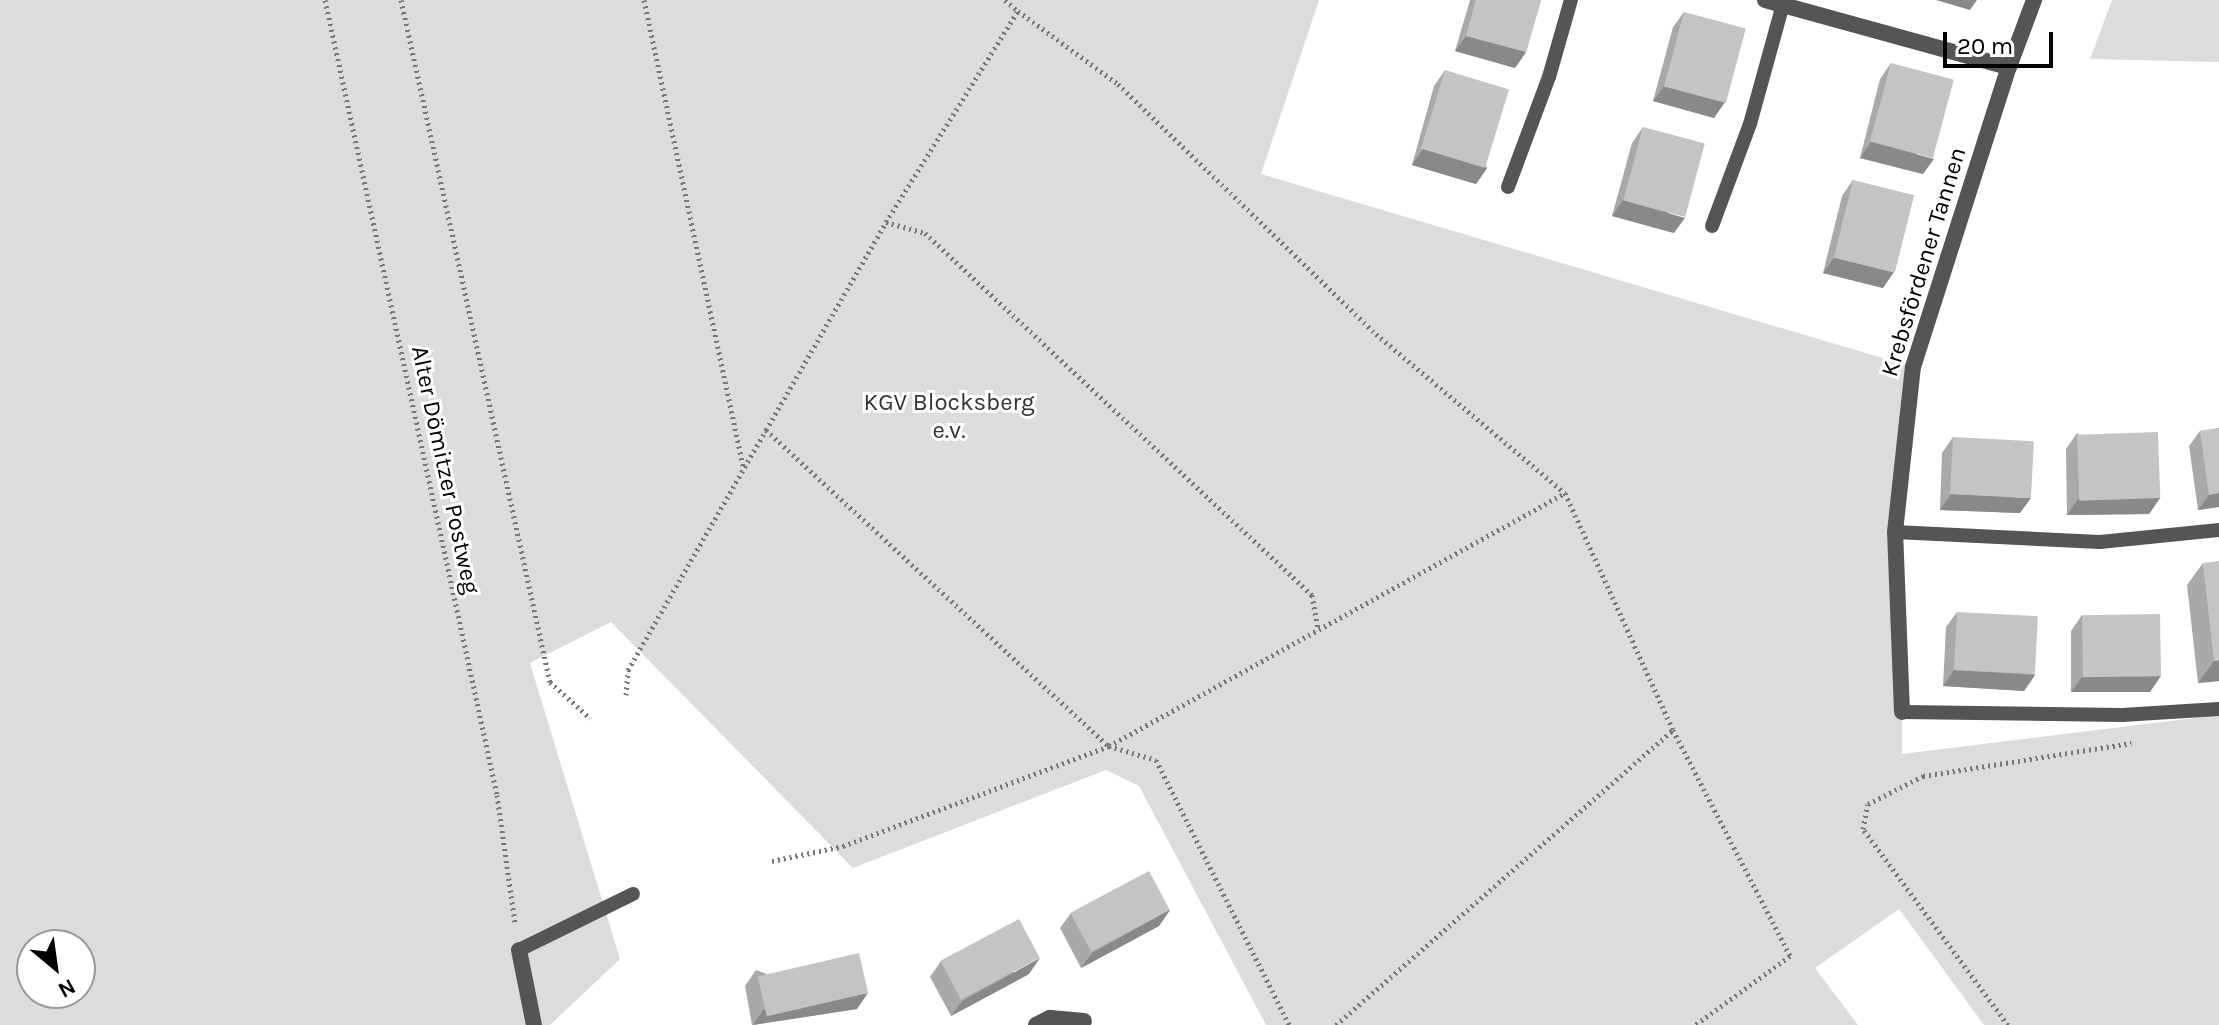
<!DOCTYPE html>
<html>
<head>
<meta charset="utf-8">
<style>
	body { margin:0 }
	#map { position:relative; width:2219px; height:1025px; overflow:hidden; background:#fff; font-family:Karla,sans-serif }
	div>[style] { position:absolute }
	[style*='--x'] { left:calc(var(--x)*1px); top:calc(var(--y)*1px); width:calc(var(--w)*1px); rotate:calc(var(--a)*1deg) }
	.green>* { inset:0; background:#dcdcdc }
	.path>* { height:5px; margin-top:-2.5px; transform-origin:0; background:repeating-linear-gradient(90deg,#777 0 2px,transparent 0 6px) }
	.lane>* { height:14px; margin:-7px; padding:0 7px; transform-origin:7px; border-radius:7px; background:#555 }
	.street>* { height:16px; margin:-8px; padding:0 8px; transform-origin:8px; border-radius:8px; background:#555 }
	.wall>* { inset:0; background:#a9a9a9 }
	.shaded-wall>* { inset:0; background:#898989 }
	.building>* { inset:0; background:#c4c4c4; transform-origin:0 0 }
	span { translate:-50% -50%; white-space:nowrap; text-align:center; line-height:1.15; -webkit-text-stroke:6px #fff; paint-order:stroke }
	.street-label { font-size:24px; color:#000 }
	.park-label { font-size:24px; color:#333 }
	.north { position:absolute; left:16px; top:929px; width:80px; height:80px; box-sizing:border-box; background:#fff; border:2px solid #999; border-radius:50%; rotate:151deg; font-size:22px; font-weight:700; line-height:32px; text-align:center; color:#000 }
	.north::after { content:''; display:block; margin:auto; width:28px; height:36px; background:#000; clip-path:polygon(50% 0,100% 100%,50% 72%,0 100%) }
	.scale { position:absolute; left:1943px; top:32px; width:110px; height:36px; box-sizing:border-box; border:4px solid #000; border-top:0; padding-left:10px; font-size:24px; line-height:28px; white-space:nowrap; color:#000; -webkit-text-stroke:6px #fff; paint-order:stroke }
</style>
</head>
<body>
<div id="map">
	<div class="green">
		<div style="clip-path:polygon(evenodd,0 0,1319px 0,1261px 174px,1913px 367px,1903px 463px,1902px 754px,2219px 715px,2219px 1025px,1984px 1025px,1899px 909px,1815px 968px,1858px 1025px,1266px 1025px,1139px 786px,1106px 770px,853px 868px,611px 622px,530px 663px,620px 959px,550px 1025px,0 1025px,0 0,32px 945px,80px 945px,80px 993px,32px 993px,32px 945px)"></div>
		<div style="clip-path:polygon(2112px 0,2219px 0,2219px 62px,2090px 59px)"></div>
	</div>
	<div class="path">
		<div style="--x:325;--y:0;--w:813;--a:77.79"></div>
		<div style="--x:497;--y:795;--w:129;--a:82"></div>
		<div style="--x:401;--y:0;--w:698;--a:77.68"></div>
		<div style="--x:550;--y:682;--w:54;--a:42"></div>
		<div style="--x:644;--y:0;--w:480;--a:78"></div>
		<div style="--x:1005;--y:0;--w:17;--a:40"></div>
		<div style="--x:886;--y:222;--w:41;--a:15.8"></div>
		<div style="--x:925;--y:233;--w:530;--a:43.09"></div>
		<div style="--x:1312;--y:595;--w:36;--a:80"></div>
		<div style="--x:766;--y:430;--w:466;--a:42.7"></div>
		<div style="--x:1109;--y:746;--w:49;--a:16.6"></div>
		<div style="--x:1156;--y:760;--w:297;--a:63.3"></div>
		<div style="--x:626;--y:695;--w:25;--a:-85"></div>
		<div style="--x:628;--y:670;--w:277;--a:-60.1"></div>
		<div style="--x:766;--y:430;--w:240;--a:-60"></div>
		<div style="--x:886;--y:222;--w:249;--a:-58"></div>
		<div style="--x:1018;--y:11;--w:124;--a:36.1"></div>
		<div style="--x:1118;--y:84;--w:359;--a:44.1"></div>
		<div style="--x:1376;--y:334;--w:247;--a:40.1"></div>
		<div style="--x:772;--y:861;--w:73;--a:-11.9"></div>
		<div style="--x:843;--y:846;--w:284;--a:-20.6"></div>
		<div style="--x:1109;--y:746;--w:521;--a:-29.02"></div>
		<div style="--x:1565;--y:493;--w:260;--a:65.5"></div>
		<div style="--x:1673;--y:730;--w:254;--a:62.6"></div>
		<div style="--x:1790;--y:956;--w:117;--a:144"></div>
		<div style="--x:1336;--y:1025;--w:448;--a:-41.2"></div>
		<div style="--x:2008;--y:1025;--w:244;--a:-126.5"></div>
		<div style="--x:1863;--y:829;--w:25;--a:-79"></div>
		<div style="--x:1868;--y:804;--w:62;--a:-27"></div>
		<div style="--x:1923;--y:776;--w:211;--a:-9"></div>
	</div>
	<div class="lane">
		<div style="--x:1508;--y:187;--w:117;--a:-69.6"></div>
		<div style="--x:1549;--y:77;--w:80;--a:-74.1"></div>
		<div style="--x:1712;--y:226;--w:109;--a:-69.6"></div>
		<div style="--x:1750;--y:124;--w:124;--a:-74.6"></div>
		<div style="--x:1895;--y:532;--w:205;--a:2.8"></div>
		<div style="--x:2100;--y:542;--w:120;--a:-5.8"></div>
		<div style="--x:1902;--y:712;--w:220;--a:0.8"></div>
		<div style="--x:2122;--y:715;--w:97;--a:-3.5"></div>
		<div style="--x:519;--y:950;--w:127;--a:-26.2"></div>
	</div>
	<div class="street">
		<div style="--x:1765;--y:0;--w:253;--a:15.4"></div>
		<div style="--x:2009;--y:67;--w:72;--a:-69.5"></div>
		<div style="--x:1902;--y:712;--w:180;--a:-92.2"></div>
		<div style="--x:1895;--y:532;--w:166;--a:-83.8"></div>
		<div style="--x:1913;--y:367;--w:315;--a:-72.3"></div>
		<div style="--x:519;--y:950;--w:76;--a:78.7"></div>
		<div style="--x:1036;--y:1025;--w:16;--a:-27"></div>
		<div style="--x:1050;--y:1018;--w:34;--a:5"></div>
	</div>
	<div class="wall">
		<div style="clip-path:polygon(1470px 0,1541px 0,1526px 52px,1515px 68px,1455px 51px)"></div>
		<div style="clip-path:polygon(1684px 12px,1725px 102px,1714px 118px,1653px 101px,1673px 27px)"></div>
		<div style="clip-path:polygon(1891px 63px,1923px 174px,1860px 158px,1880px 79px)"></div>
		<div style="clip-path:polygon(1445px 70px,1487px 168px,1476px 184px,1412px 165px,1434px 86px)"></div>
		<div style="clip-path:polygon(1643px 127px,1674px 233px,1612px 216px,1632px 143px)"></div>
		<div style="clip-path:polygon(1853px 180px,1883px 288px,1823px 273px,1842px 196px)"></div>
		<div style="clip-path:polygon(2219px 428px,2219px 507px,2198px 510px,2189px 446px,2200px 431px)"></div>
		<div style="clip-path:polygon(2077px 433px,2160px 498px,2149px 514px,2067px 515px,2066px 449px)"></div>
		<div style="clip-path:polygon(1953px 437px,2020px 513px,1940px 510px,1942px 453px)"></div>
		<div style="clip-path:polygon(2203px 563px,2219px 681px,2198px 683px,2187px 585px)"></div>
		<div style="clip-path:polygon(1957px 612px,2035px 675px,2024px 691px,1943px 686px,1946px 627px)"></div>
		<div style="clip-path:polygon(2082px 615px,2150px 692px,2071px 692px,2071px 631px)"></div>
		<div style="clip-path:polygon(1170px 910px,1159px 926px,1081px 968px,1060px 928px,1071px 913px)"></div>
		<div style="clip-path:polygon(941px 961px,1029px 974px,951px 1016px,930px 977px)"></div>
		<div style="clip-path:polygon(756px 970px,857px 1009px,752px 1025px,745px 986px)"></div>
	</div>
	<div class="shaded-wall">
		<div style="clip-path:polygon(1936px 0,1977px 0,1970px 10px)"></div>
		<div style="clip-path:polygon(1466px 36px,1526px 52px,1515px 68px,1455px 51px)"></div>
		<div style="clip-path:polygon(1664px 86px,1725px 102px,1714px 118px,1653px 101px)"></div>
		<div style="clip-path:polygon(1871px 142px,1934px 159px,1923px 174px,1860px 158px)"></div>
		<div style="clip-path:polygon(1423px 149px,1487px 168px,1476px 184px,1412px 165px)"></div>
		<div style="clip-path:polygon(1623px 200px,1685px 218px,1674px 233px,1612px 216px)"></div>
		<div style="clip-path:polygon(1834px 258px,1894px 272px,1883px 288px,1823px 273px)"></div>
		<div style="clip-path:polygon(2219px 493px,2219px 507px,2198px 510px,2209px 495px)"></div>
		<div style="clip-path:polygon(1951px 494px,2031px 498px,2020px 513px,1940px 510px)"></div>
		<div style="clip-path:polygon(2160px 498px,2149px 514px,2067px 515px,2078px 499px)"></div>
		<div style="clip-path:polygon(2219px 660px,2219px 681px,2198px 683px,2214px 661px)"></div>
		<div style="clip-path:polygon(1954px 670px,2035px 675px,2024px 691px,1943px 686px)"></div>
		<div style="clip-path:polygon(2161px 676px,2150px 692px,2071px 692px,2082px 677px)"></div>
		<div style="clip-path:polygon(1170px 910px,1159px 926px,1081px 968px,1092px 953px)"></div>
		<div style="clip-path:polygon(1040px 958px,1029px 974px,951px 1016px,962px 1001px)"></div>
		<div style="clip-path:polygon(868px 993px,857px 1009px,753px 1025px,763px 1010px)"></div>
	</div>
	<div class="building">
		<div style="clip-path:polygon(1476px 0,1541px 0,1526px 52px,1466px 36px)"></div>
		<div style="left:1684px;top:12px;width:64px;height:77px;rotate:15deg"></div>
		<div style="left:1891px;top:63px;width:65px;height:81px;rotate:15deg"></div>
		<div style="left:1445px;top:70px;width:67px;height:82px;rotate:17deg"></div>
		<div style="left:1643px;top:127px;width:64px;height:76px;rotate:15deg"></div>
		<div style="left:1853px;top:180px;width:63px;height:80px;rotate:14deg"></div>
		<div style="clip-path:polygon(2219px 428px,2219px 493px,2209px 495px,2200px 431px)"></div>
		<div style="left:2158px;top:432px;width:66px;height:81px;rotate:88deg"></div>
		<div style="left:1953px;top:437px;width:81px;height:57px;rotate:3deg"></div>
		<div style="clip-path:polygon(2219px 561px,2219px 660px,2214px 661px,2203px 563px)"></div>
		<div style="left:1957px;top:612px;width:81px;height:58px;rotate:3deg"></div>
		<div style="left:2160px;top:614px;width:62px;height:78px;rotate:89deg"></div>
		<div style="left:1149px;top:871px;width:44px;height:89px;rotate:62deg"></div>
		<div style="left:1019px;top:919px;width:44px;height:89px;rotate:62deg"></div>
		<div style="left:859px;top:953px;width:41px;height:104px;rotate:77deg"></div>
	</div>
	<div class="street-label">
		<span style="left:1924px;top:262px;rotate:-73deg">Krebsfördener Tannen</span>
		<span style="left:445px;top:470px;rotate:78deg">Alter Dömitzer Postweg</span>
	</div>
	<div class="park-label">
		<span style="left:949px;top:417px">KGV Blocksberg<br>e.v.</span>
	</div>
	<div class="north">N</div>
	<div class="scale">20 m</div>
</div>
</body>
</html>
